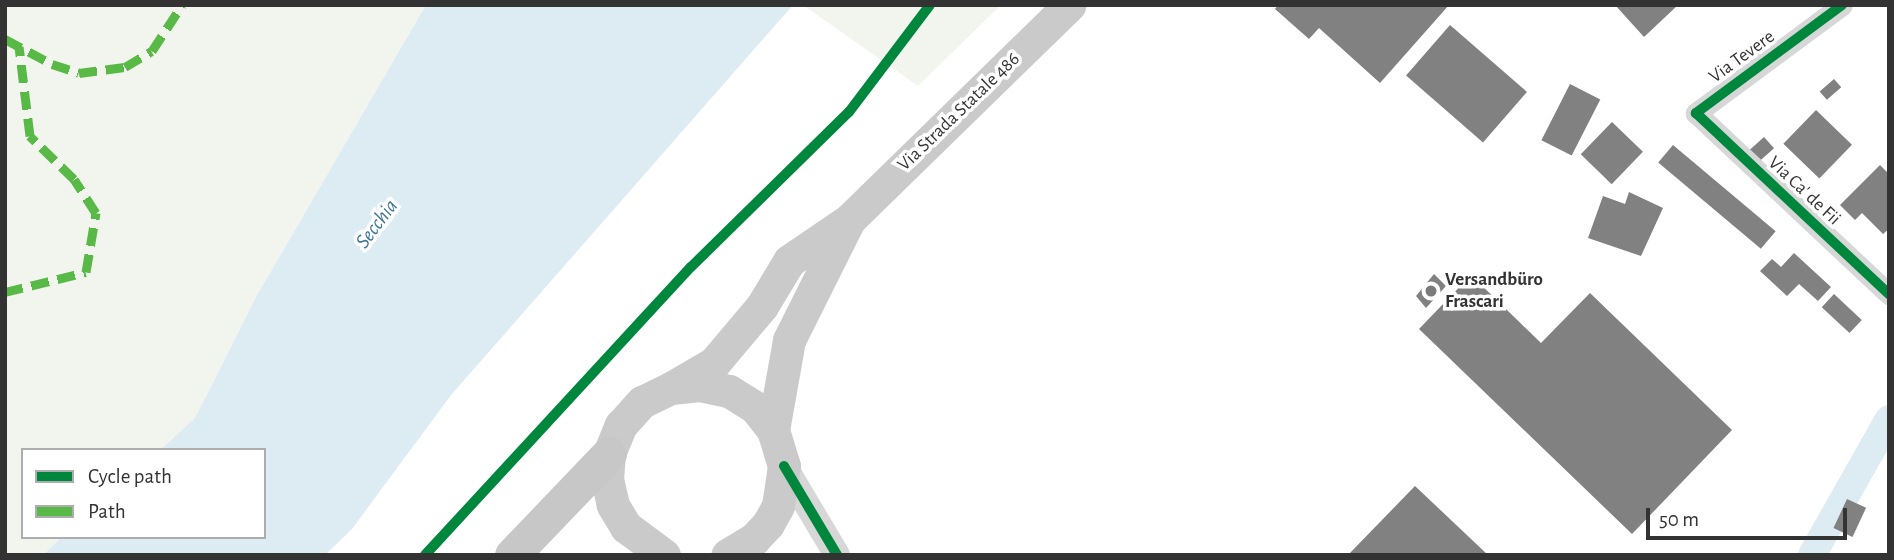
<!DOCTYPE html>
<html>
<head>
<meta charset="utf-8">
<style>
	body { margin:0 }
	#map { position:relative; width:1894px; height:560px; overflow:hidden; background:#fff; font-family:"Alegreya Sans",sans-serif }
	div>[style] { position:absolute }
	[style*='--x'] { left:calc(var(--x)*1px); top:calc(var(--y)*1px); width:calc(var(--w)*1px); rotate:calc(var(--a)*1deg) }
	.green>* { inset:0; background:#f1f5ed }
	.water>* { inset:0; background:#ddebf3 }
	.canal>* { height:28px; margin:-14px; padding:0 14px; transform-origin:14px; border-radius:14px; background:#ddebf3 }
	.building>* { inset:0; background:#818181; transform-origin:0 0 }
	.minor>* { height:21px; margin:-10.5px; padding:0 10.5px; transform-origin:10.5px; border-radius:10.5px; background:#d7d7d7 }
	.tertiary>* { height:26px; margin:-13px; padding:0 13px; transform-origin:13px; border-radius:13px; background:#d7d7d7 }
	.primary>* { height:33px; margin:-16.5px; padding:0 16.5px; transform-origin:16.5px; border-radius:16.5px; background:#cacaca }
	.trunk>* { height:35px; margin:-17.5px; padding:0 17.5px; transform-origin:17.5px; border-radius:17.5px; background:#c7c7c7 }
	.quiet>* { height:9px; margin-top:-4.5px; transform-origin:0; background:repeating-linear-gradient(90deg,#58b947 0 18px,transparent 0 27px) }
	.cycleway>* { height:10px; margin:-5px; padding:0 5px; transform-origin:5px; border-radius:5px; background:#00873e }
	.dots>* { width:19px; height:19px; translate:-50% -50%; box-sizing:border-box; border:4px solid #fff; border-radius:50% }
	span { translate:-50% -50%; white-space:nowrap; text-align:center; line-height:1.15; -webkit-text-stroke:7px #fff; paint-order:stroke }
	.street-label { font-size:19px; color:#333 }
	.poi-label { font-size:19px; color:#333; font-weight:700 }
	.left { translate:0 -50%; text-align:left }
	.water-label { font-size:21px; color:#3f7597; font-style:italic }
	.frame { position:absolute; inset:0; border:7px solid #333; pointer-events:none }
	.legend { position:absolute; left:21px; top:448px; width:245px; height:91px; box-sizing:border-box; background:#fff; border:2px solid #adadad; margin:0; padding:9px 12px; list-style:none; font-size:21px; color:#333 }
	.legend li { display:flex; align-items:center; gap:14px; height:35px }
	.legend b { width:35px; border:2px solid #adadad }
	.scale { position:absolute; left:1646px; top:508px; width:201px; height:32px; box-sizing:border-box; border:4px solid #333; border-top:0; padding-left:9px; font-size:21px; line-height:24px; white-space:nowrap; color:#333; -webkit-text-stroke:5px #fff; paint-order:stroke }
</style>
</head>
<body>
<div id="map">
	<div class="green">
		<div style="clip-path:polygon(5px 5px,426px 5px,256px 297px,195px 418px,160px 450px,23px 450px,23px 537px,62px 537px,43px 555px,5px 555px)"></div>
		<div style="clip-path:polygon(803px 5px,1001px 5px,918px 86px)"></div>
	</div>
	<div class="water">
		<div style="clip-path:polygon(426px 5px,793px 5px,451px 395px,352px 529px,325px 555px,43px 555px,62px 537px,264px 537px,264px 450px,160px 450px,195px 418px,256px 297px)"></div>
	</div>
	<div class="canal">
		<div style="--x:1812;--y:555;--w:156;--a:-60.5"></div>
	</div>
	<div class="building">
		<div style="clip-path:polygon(1278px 5px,1449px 5px,1380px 83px,1319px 28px,1309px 39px,1275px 9px)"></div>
		<div style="clip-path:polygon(1615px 5px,1678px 5px,1644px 37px)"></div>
		<div style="left:1450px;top:25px;width:102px;height:67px;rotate:41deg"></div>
		<div style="left:1834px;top:79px;width:11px;height:19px;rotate:49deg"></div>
		<div style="left:1570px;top:84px;width:34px;height:63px;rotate:27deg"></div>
		<div style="left:1816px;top:110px;width:50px;height:47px;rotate:44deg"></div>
		<div style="left:1612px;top:122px;width:43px;height:45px;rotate:44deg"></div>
		<div style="left:1764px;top:137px;width:15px;height:19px;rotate:48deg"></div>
		<div style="left:1673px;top:145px;width:134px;height:23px;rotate:40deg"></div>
		<div style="clip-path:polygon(1880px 165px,1889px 174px,1889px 229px,1883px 234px,1862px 213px,1855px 220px,1840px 205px)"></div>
		<div style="clip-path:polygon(1629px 192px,1663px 208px,1641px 256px,1588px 238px,1603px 196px,1625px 204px)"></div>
		<div style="clip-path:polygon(1794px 253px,1831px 287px,1818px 301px,1799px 284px,1787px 296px,1760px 271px,1772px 259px,1781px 267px)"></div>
		<div style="clip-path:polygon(1434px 274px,1446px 286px,1426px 308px,1416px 296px)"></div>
		<div style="clip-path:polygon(1471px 275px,1541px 343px,1590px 293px,1732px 430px,1632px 534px,1419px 329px)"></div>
		<div style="left:1834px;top:294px;width:38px;height:18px;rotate:43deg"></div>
		<div style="clip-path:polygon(1415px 486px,1488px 555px,1348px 555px)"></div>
		<div style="left:1847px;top:499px;width:21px;height:32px;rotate:25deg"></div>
	</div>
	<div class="minor">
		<div style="--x:1842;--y:5;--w:182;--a:143.5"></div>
		<div style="--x:1696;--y:113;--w:265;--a:43.2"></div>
	</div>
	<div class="tertiary">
		<div style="--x:784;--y:466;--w:104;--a:59.2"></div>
	</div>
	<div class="primary">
		<div style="--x:671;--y:388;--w:50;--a:-30.2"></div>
		<div style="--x:714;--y:363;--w:75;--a:-49.9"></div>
		<div style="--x:762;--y:306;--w:52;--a:-59"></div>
		<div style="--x:789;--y:261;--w:73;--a:-34.3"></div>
		<div style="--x:849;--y:220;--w:308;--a:-44.3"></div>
		<div style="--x:773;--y:430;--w:91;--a:-79.9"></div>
		<div style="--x:789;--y:340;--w:130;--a:-63.4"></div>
		<div style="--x:664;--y:555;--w:47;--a:-143.6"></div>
		<div style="--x:626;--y:527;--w:26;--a:-121"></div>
		<div style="--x:613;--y:505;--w:26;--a:-103"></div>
		<div style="--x:607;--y:480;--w:26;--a:-86"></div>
		<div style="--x:609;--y:454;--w:31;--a:-68"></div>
		<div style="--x:621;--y:425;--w:31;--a:-48"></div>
		<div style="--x:642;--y:402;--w:32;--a:-26"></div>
		<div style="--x:671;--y:388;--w:29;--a:-6"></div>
		<div style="--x:700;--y:385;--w:30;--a:12"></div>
		<div style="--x:729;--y:391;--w:31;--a:32"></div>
		<div style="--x:755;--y:407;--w:29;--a:52"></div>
		<div style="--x:773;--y:430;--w:38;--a:73"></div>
		<div style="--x:784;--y:466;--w:40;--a:98.5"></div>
		<div style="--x:778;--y:506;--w:21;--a:119"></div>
		<div style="--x:768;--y:524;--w:21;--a:133"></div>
		<div style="--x:754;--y:539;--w:31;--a:149"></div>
	</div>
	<div class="trunk">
		<div style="--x:512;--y:555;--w:140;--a:-46.2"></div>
	</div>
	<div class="quiet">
		<div style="--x:5;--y:39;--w:53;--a:28"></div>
		<div style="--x:52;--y:64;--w:28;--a:18"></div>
		<div style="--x:79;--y:73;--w:46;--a:-7.4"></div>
		<div style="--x:125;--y:67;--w:31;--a:-31"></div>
		<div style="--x:152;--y:51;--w:55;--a:-56.9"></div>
		<div style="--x:5;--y:292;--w:83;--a:-13.9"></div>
		<div style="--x:86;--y:272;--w:60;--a:-80.4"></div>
		<div style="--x:96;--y:213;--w:40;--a:-122.9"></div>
		<div style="--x:74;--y:179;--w:62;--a:-135.7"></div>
		<div style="--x:30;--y:136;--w:90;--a:-97"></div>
	</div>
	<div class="cycleway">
		<div style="--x:1842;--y:5;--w:182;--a:143.5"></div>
		<div style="--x:1696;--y:113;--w:265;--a:43.2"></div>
		<div style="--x:784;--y:466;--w:104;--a:59.2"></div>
		<div style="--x:425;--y:555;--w:392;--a:-47.3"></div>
		<div style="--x:691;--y:267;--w:221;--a:-44.5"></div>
		<div style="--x:849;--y:112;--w:134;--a:-52.9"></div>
	</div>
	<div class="dots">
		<div style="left:1431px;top:291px;background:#7a7a7a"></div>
	</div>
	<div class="street-label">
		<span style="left:1742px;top:57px;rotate:-36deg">Via Tevere</span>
		<span style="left:959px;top:112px;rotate:-44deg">Via Strada Statale 486</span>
		<span style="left:1804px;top:191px;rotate:43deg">Via Ca' de Fii</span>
	</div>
	<div class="poi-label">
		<span class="left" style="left:1445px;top:291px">Versandbüro<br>Frascari</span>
	</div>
	<div class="water-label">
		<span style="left:377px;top:224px;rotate:-53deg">Secchia</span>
	</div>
	<div class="frame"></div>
	<ul class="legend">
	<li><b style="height:9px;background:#00873e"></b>Cycle path</li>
	<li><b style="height:9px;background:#58b947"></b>Path</li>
	</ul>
	<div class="scale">50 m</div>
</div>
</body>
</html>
